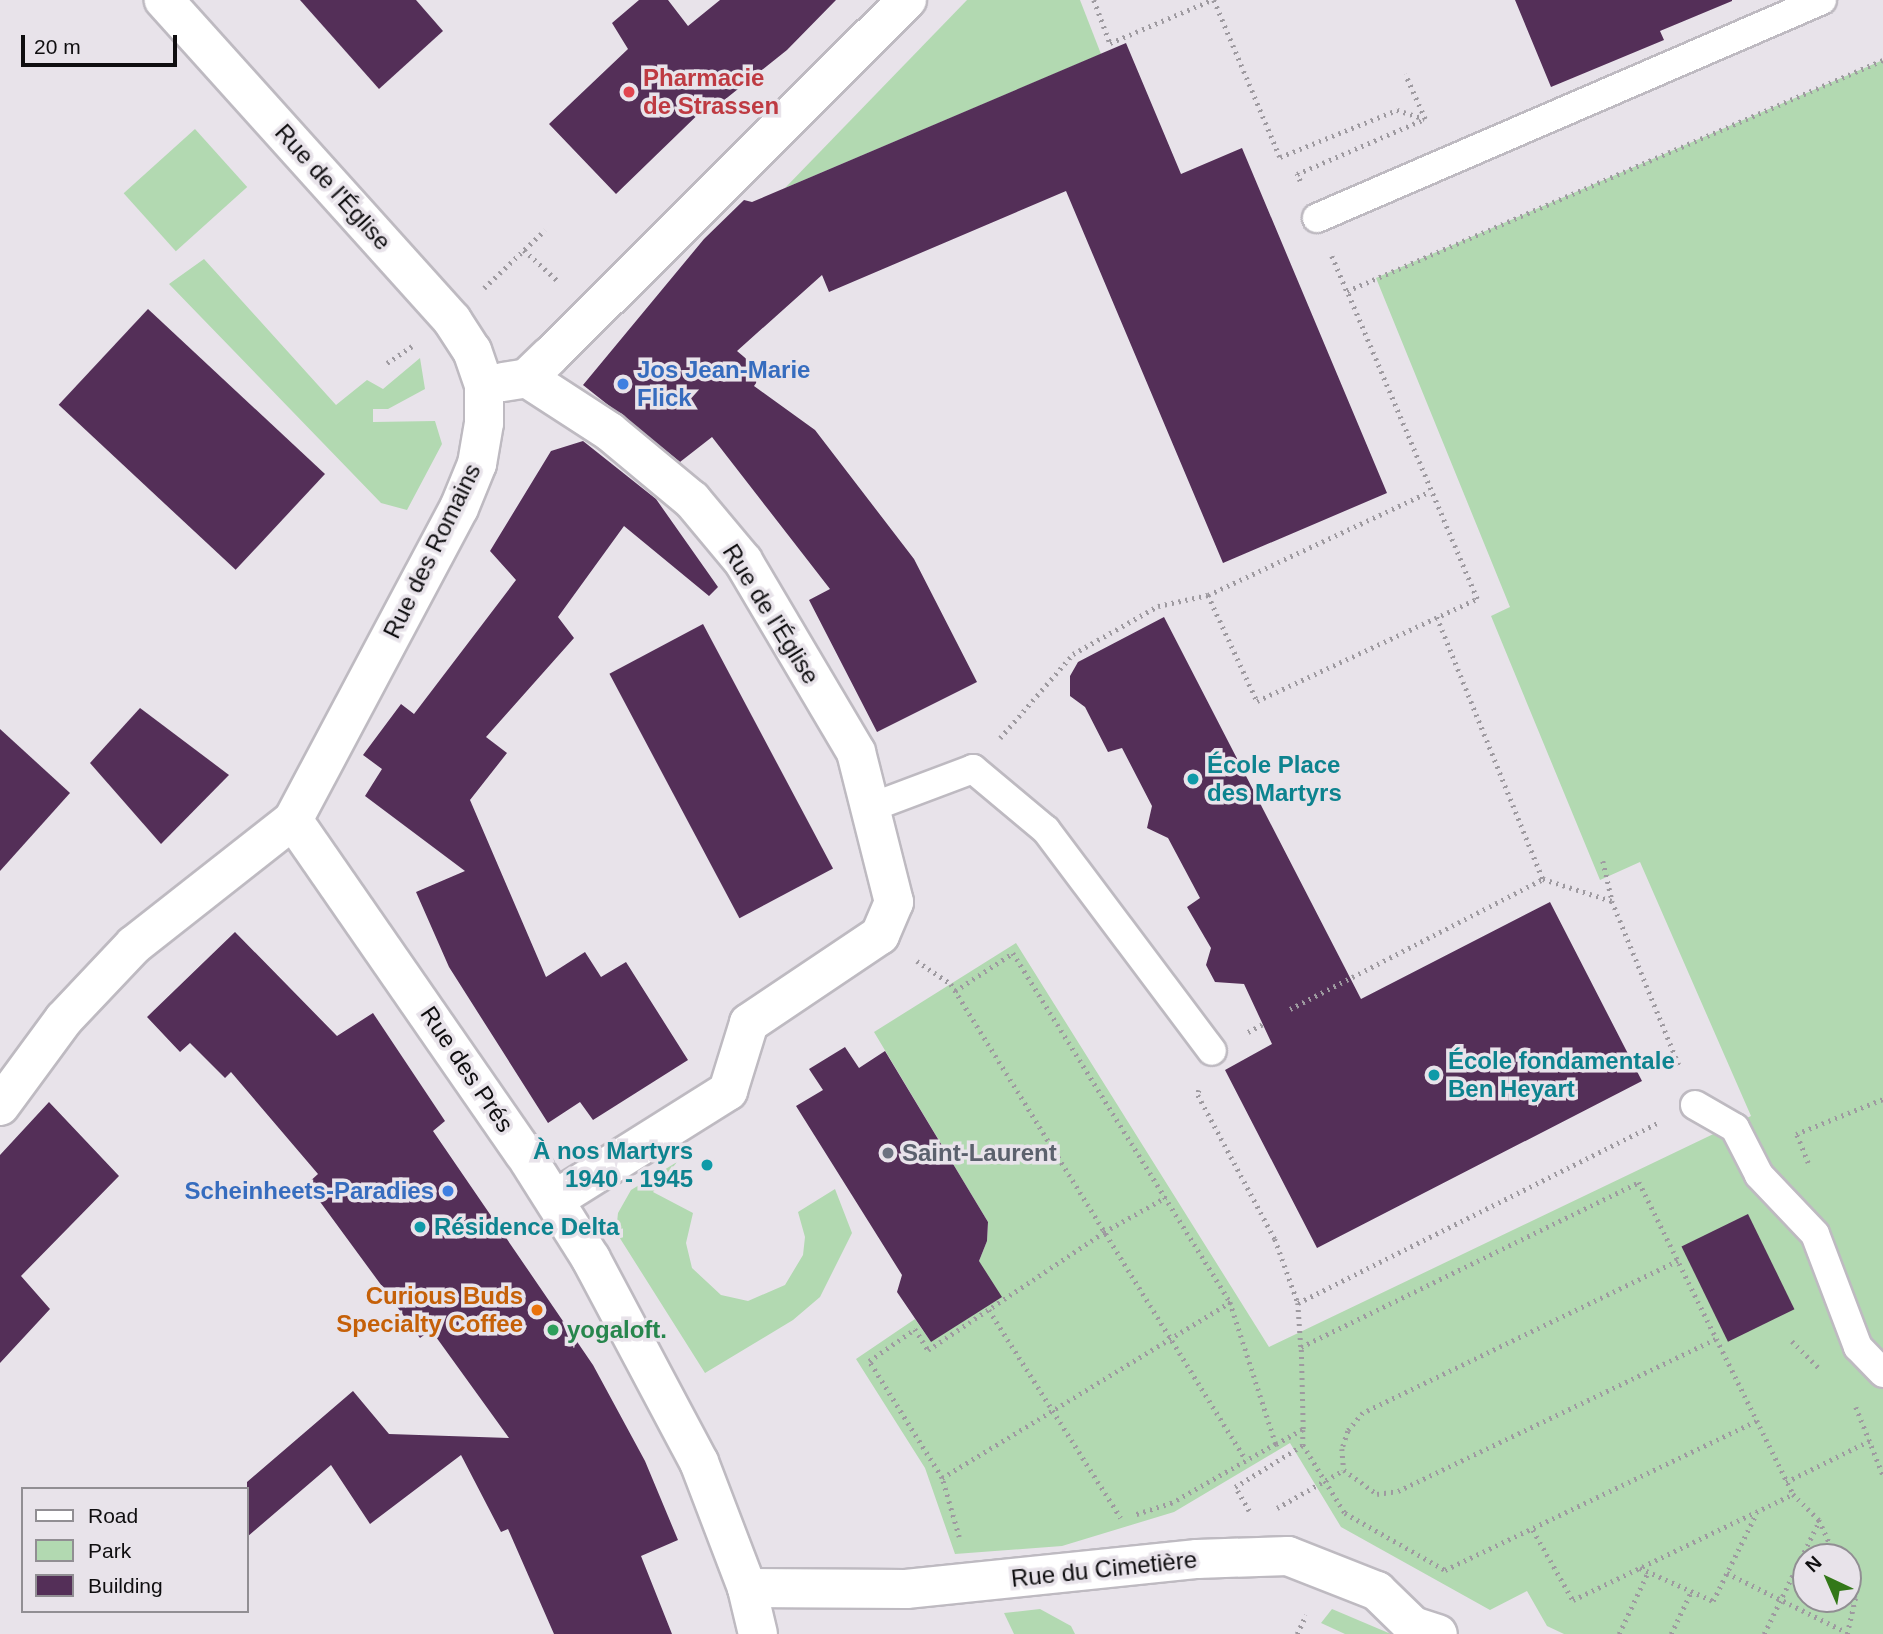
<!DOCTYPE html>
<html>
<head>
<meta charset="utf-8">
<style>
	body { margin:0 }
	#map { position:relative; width:1883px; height:1634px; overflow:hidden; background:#e8e3ea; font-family:Helvetica,sans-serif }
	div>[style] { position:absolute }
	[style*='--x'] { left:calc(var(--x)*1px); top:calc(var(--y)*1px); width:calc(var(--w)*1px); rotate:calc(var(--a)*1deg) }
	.green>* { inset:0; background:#b2d9b1; transform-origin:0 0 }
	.building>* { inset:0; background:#542f58; transform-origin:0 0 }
	.path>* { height:4.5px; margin-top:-2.25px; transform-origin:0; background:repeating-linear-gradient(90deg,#9e9aa0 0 2px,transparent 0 7px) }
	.roads { filter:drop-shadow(2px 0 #bebac1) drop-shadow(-2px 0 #bebac1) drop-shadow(0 2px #bebac1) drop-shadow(0 -2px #bebac1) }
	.lane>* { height:28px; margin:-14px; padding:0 14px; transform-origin:14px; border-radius:14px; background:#fff }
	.street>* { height:38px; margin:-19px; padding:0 19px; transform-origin:19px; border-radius:19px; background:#fff }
	.dots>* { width:19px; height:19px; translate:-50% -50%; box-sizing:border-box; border:4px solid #e8e3ea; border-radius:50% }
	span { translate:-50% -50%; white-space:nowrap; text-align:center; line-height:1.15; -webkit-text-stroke:7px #e8e3ea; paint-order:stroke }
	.health-label { font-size:24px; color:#be3a42; font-weight:700 }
	.left { translate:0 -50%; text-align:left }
	.street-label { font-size:24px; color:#0f0e10 }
	.shop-label { font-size:24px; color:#366cbe; font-weight:700 }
	.right { translate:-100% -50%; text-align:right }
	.culture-label { font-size:24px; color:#0d838f; font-weight:700 }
	.worship-label { font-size:24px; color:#5b616d; font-weight:700 }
	.food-label { font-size:24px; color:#c56008; font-weight:700 }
	.leisure-label { font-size:24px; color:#27864d; font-weight:700 }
	.legend { position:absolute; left:21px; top:1487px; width:228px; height:126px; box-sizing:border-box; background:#e8e3ea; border:2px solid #918e93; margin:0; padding:9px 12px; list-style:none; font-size:21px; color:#0f0e10 }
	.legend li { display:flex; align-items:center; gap:14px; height:35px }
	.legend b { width:35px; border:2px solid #918e93 }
	.north { position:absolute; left:1792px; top:1543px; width:70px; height:70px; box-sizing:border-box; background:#e8e3ea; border:2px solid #918e93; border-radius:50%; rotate:316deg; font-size:19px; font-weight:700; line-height:28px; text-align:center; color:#0f0e10 }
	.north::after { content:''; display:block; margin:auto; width:24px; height:32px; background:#337819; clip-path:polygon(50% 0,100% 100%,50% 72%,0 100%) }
	.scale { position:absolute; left:21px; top:35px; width:156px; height:32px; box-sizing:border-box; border:4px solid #0f0e10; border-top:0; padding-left:9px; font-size:21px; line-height:24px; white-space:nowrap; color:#0f0e10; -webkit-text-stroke:5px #e8e3ea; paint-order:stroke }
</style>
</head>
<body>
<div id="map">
	<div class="green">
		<div style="clip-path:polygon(967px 0,1080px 0,1101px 54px,785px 188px)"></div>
		<div style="clip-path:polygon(evenodd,1883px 60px,1883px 1634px,1564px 1634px,1547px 1626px,1527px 1591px,1490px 1610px,1341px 1527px,1290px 1443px,1174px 1512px,1062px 1546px,955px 1554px,925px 1468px,856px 1359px,915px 1319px,931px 1342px,979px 1261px,987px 1241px,988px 1222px,874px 1032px,1016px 943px,1269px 1347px,1751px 1116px,1640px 862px,1600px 880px,1491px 616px,1510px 607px,1376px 278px,1883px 60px,1806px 1557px,1848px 1557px,1848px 1599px,1806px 1599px,1806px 1557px)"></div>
		<div style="left:195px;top:129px;width:78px;height:96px;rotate:48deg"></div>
		<div style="clip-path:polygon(204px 259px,336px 405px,367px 380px,383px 389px,420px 358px,425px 389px,388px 409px,373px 409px,373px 422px,435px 421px,442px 444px,407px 510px,381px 503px,169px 284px)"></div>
		<div style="clip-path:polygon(677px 1162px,653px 1192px,693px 1213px,686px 1243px,692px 1268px,721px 1295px,748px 1301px,785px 1285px,803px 1255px,805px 1237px,798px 1212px,835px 1189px,852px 1233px,820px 1297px,793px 1320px,705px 1373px,616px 1232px,618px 1213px,631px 1190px)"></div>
		<div style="clip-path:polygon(1040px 1609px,1071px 1626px,1075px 1634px,1014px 1634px,1004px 1613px)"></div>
		<div style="clip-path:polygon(1332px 1609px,1391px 1634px,1345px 1634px,1321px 1623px)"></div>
	</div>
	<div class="building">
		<div style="clip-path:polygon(300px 0,416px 0,443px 31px,379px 89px)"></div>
		<div style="clip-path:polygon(639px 0,668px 0,688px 26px,720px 0,836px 0,787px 50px,718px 105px,713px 100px,616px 194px,549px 124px,628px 49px,612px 23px)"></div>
		<div style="clip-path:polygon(1515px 0,1732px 0,1732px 1px,1660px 31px,1664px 40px,1551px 87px)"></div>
		<div style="clip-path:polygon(1126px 43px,1181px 174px,1242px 148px,1387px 493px,1223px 563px,1066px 191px,829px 292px,822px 275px,737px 351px,763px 373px,754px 386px,815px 430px,914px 559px,977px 682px,877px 732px,809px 600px,830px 589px,712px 437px,680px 462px,583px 385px,704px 239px,744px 200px,752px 202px)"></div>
		<div style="left:148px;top:309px;width:242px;height:131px;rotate:43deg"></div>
		<div style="clip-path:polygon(583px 441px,656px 499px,718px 587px,709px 596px,624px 526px,558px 617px,574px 638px,486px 737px,507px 753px,470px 800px,546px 977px,585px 952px,601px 977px,626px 962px,688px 1060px,593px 1120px,580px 1102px,548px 1123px,449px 967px,416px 892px,465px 871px,365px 796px,382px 769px,363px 755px,401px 704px,414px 714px,516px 580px,490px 551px,551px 451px)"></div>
		<div style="clip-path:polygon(1164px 617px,1361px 999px,1550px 902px,1642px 1081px,1317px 1248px,1225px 1070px,1272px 1044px,1244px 984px,1215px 982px,1206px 965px,1211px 948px,1187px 907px,1200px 898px,1168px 838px,1147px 828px,1152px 806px,1122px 748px,1108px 752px,1085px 707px,1070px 696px,1070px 676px,1078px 662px)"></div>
		<div style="left:703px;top:624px;width:277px;height:106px;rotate:62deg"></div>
		<div style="clip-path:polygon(140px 708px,229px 775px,161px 844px,90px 763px)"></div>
		<div style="clip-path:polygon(0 729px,70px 793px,0 871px)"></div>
		<div style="clip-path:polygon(235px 932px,337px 1036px,373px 1013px,445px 1121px,433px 1131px,593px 1365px,645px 1461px,678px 1540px,641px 1556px,672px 1634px,554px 1634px,508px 1529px,501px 1532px,461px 1455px,370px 1524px,331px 1465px,247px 1537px,247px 1482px,353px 1391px,389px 1434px,509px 1438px,431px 1330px,420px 1338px,307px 1184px,318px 1174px,231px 1072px,225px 1078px,190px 1043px,180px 1052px,147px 1017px)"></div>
		<div style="clip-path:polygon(845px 1047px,859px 1068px,885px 1051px,988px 1222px,987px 1241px,979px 1261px,1002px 1297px,931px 1342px,897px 1292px,902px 1275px,796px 1106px,823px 1090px,809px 1069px)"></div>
		<div style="clip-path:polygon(49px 1102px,119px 1176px,21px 1276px,50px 1309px,0 1363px,0 1155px)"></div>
		<div style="left:1748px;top:1214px;width:106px;height:74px;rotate:64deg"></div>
	</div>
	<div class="path">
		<div style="--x:1094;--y:0;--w:46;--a:69.6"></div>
		<div style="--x:1110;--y:43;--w:111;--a:-22.9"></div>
		<div style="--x:1214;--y:0;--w:170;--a:67.2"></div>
		<div style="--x:1280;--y:157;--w:126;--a:-21.9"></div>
		<div style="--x:1397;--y:110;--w:29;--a:18"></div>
		<div style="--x:1300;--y:181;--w:8;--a:-113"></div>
		<div style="--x:1297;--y:174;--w:139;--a:-23.3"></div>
		<div style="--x:1425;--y:119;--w:49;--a:-114"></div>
		<div style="--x:524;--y:250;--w:47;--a:42.4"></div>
		<div style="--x:1332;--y:256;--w:38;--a:67"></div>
		<div style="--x:484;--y:288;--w:84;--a:-43.6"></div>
		<div style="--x:387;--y:363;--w:30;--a:-34"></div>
		<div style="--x:1208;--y:595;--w:117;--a:65.2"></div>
		<div style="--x:1257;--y:701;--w:242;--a:-24.9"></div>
		<div style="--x:1477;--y:599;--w:334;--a:-112.9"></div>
		<div style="--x:1347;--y:291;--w:584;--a:-23.31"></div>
		<div style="--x:1437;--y:617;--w:283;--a:68"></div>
		<div style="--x:1543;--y:879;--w:72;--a:17.7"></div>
		<div style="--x:1612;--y:901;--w:180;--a:67.8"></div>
		<div style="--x:1000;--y:738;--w:111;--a:-49"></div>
		<div style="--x:1073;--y:654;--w:98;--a:-29.5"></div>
		<div style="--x:1158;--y:606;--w:51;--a:-12.4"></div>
		<div style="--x:1208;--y:595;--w:244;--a:-25"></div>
		<div style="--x:1603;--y:861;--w:40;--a:77"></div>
		<div style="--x:917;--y:961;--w:41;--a:34.1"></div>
		<div style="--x:951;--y:984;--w:560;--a:58.21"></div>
		<div style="--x:955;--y:991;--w:69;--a:-33.2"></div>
		<div style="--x:1013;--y:953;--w:411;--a:58.1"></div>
		<div style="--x:1230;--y:1302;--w:149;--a:72.1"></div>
		<div style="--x:1276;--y:1444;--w:120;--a:150.4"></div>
		<div style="--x:1172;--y:1503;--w:40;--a:162"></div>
		<div style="--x:1290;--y:1009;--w:284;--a:-27.2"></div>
		<div style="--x:1248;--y:1032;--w:17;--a:-28"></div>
		<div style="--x:1199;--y:1090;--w:5;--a:101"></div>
		<div style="--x:1198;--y:1095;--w:163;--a:61.9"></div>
		<div style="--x:1275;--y:1239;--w:68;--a:70.2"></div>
		<div style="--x:1298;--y:1303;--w:405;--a:-26.6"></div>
		<div style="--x:1808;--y:1163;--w:31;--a:-112"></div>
		<div style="--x:1796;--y:1134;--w:94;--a:-21.9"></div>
		<div style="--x:1678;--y:1261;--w:350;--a:154.2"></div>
		<div style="--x:1363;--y:1413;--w:23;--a:130"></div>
		<div style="--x:1348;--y:1431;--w:19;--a:108"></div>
		<div style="--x:1342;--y:1449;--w:21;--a:85"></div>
		<div style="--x:1344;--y:1470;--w:41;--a:36"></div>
		<div style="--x:1377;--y:1494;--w:21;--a:-8"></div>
		<div style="--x:1398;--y:1491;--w:352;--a:-25.6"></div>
		<div style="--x:1298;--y:1303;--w:44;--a:86.1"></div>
		<div style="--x:989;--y:1310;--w:246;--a:57.6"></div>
		<div style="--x:1792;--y:1341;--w:41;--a:45"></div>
		<div style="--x:1856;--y:1407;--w:73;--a:68.3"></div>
		<div style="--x:1303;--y:1430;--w:15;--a:90"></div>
		<div style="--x:1303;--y:1445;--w:80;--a:58.3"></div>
		<div style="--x:1345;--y:1513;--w:115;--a:29.7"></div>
		<div style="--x:1445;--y:1570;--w:345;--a:-25.6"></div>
		<div style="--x:1276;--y:1444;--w:31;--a:-29"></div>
		<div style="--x:1303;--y:1429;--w:82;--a:-91.4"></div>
		<div style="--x:1301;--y:1347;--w:376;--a:-26"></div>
		<div style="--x:1639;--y:1182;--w:348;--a:63.7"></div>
		<div style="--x:1793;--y:1494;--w:37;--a:45"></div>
		<div style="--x:1819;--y:1520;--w:41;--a:65.3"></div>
		<div style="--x:942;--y:1478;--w:338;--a:-31.4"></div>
		<div style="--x:1786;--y:1482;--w:93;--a:-26.3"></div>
		<div style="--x:1277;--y:1508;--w:77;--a:-29.6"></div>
		<div style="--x:1249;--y:1511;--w:28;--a:-120"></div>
		<div style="--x:1235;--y:1487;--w:80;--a:-31.7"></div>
		<div style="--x:1533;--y:1530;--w:81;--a:60.3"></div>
		<div style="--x:1573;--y:1600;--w:244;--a:-25.7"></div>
		<div style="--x:959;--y:1537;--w:61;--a:-106.1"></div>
		<div style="--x:942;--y:1478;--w:138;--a:-122"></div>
		<div style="--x:869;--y:1361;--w:56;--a:-34.8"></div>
		<div style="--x:915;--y:1329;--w:25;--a:58"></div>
		<div style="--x:928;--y:1350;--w:212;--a:-33.8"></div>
		<div style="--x:1104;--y:1232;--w:71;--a:-29.4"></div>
		<div style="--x:1640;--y:1568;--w:80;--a:24.3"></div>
		<div style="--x:1713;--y:1601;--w:99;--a:-63.7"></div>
		<div style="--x:1727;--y:1573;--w:133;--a:26.4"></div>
		<div style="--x:1297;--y:1634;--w:21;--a:-65"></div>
		<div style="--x:1619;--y:1634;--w:68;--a:-64.9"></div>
		<div style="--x:1671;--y:1634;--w:47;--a:-64.5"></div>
		<div style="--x:1764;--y:1634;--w:126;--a:-64"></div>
		<div style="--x:1847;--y:1634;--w:37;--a:-77"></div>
		<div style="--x:1855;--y:1598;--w:17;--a:-114"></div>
	</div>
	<div class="roads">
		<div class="lane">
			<div style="--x:1317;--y:218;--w:550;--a:-23.35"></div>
			<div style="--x:872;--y:807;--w:108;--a:-20.6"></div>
			<div style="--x:973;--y:769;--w:95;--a:39.9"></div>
			<div style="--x:1046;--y:830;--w:276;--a:53.1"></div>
			<div style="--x:1695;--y:1105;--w:46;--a:29.9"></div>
			<div style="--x:1735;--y:1128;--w:53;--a:62.9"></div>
			<div style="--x:1759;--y:1175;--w:81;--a:46.5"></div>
			<div style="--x:1815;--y:1234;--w:121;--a:69.2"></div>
			<div style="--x:1858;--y:1347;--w:36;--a:46"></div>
		</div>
		<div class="street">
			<div style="--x:527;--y:378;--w:99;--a:33"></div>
			<div style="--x:610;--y:432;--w:107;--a:39.7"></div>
			<div style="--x:692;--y:500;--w:80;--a:50.1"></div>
			<div style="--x:743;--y:561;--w:222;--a:59.4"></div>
			<div style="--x:856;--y:752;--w:155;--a:75.8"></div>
			<div style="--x:894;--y:902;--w:36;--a:113"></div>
			<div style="--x:880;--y:935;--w:158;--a:146.1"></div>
			<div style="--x:749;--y:1023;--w:71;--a:107.2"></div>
			<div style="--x:728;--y:1091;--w:203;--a:147.9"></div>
			<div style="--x:503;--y:382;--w:24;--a:-9"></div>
			<div style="--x:527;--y:378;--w:32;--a:-44"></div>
			<div style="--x:550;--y:356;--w:504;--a:-44.92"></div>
			<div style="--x:293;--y:820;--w:405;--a:55.3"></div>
			<div style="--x:524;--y:1153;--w:125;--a:57.7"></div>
			<div style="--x:591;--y:1259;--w:230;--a:62"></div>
			<div style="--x:699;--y:1462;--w:135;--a:69.1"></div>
			<div style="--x:747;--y:1588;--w:47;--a:76.6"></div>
			<div style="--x:0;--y:1106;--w:108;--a:-53.7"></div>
			<div style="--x:64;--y:1019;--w:102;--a:-46.6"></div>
			<div style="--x:134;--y:945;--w:202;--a:-38.2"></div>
			<div style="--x:293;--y:820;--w:353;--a:-62"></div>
			<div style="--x:459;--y:508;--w:48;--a:-67.8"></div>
			<div style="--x:477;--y:464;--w:42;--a:-80.3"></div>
			<div style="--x:484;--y:423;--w:38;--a:-90"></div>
			<div style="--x:484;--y:385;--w:36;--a:-109"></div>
			<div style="--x:472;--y:351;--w:37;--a:-123"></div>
			<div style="--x:452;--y:320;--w:431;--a:-132"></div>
			<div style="--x:747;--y:1588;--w:159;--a:0.4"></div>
			<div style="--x:906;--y:1589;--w:293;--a:-5.9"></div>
			<div style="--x:1197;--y:1559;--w:91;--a:-1.9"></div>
			<div style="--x:1288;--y:1556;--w:96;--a:21.5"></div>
			<div style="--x:1377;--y:1591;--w:50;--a:44.2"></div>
			<div style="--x:1413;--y:1626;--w:26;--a:18"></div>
		</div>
	</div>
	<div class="dots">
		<div style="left:629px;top:92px;background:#e0444e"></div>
		<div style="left:623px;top:384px;background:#3f7fe0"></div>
		<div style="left:1193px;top:779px;background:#0f9aa8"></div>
		<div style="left:1434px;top:1075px;background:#0f9aa8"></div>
		<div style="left:888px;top:1153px;background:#6b7280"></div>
		<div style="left:707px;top:1165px;background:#0f9aa8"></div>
		<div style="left:448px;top:1191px;background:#3f7fe0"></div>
		<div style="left:420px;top:1227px;background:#0f9aa8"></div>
		<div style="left:537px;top:1310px;background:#e8710a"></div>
		<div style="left:553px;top:1330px;background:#2e9e5b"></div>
	</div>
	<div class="health-label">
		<span class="left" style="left:643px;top:92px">Pharmacie<br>de Strassen</span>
	</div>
	<div class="street-label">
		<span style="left:333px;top:187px;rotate:48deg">Rue de l'Église</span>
		<span style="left:432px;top:551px;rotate:-64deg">Rue des Romains</span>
		<span style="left:771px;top:614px;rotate:58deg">Rue de l'Église</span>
		<span style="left:467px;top:1069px;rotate:56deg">Rue des Prés</span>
		<span style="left:1104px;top:1569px;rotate:-6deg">Rue du Cimetière</span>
	</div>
	<div class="shop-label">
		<span class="left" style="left:637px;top:384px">Jos Jean-Marie<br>Flick</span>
		<span class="right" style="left:434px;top:1191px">Scheinheets-Paradies</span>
	</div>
	<div class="culture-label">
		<span class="left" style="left:1207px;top:779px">École Place<br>des Martyrs</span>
		<span class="left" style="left:1448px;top:1075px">École fondamentale<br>Ben Heyart</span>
		<span class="right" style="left:693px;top:1165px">À nos Martyrs<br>1940 - 1945</span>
		<span class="left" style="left:434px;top:1227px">Résidence Delta</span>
	</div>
	<div class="worship-label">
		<span class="left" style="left:902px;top:1153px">Saint-Laurent</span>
	</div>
	<div class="food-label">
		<span class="right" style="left:523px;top:1310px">Curious Buds<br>Specialty Coffee</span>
	</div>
	<div class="leisure-label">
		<span class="left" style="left:567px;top:1330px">yogaloft.</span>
	</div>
	<ul class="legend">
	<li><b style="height:9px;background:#fff"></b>Road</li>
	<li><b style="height:19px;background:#b2d9b1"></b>Park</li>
	<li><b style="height:19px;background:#542f58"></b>Building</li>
	</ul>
	<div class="north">N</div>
	<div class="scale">20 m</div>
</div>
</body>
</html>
